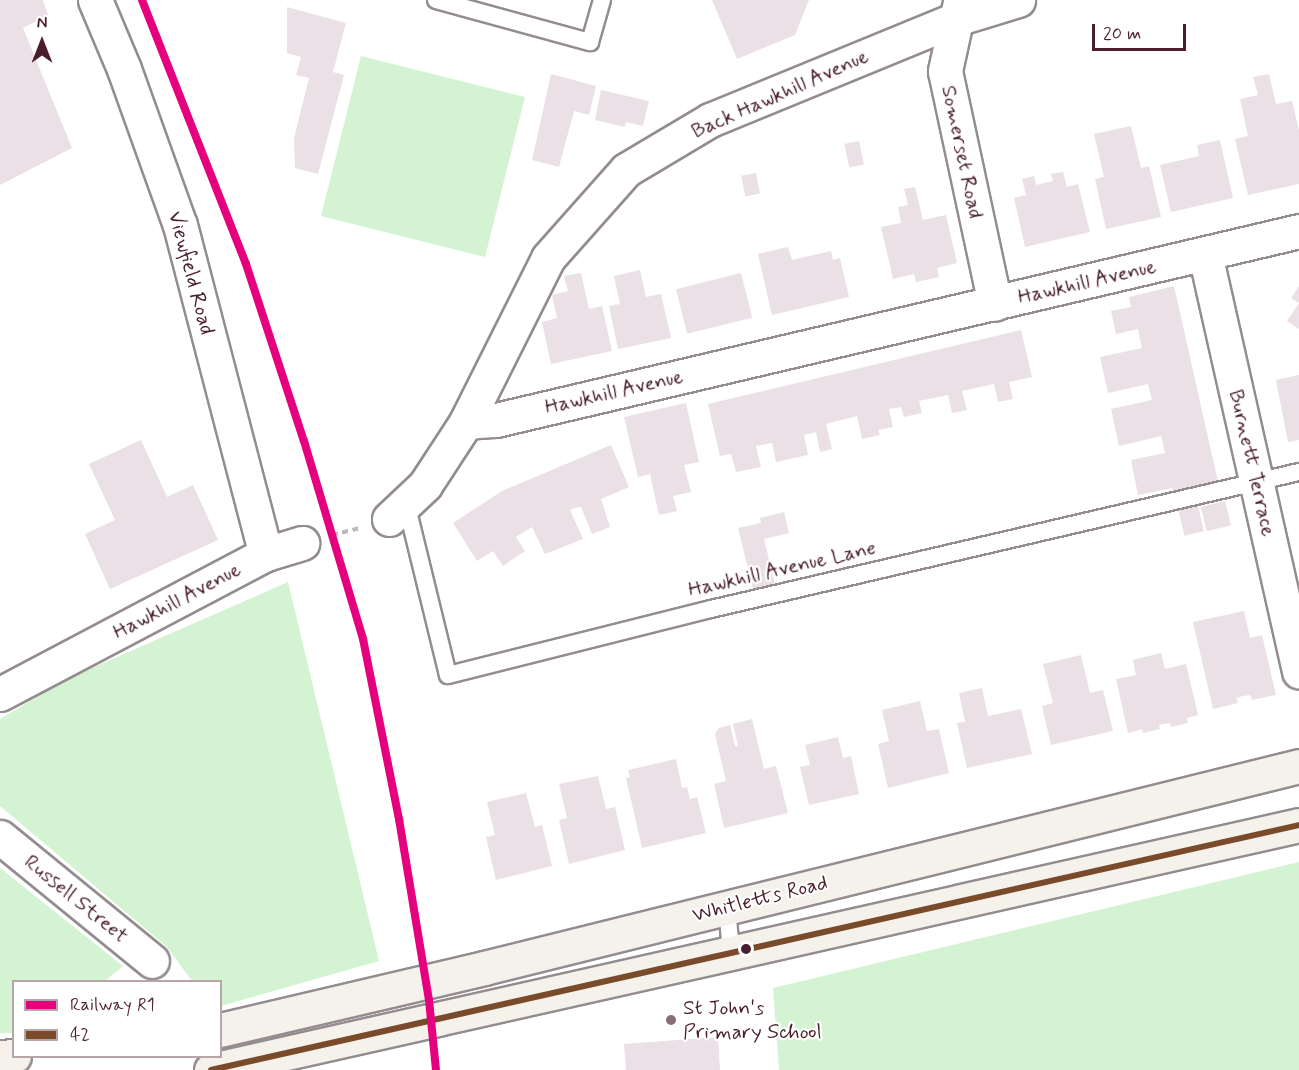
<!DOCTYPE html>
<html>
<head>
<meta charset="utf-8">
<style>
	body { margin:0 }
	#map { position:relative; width:1299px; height:1070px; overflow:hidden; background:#fff; font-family:Mynerve,sans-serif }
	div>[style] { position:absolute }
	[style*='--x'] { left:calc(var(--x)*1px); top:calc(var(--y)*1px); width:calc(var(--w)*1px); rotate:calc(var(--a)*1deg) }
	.green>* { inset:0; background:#d4f3d2; transform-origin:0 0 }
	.building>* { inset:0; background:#eae0e5; transform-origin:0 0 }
	.path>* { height:4px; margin-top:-2px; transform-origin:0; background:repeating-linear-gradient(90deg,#bdb8b9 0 6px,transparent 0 10.5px) }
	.roads { filter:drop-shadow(2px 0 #948c8e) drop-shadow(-2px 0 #948c8e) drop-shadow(0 2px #948c8e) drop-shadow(0 -2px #948c8e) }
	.lane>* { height:16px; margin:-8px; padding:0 8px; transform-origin:8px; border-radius:8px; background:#fff }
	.street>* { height:33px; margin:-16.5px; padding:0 16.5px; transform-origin:16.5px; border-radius:16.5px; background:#fff }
	.primary>* { height:33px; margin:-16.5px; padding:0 16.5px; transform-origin:16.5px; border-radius:16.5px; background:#f5f1eb }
	.bus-1>* { height:6px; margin:-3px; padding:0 3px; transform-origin:3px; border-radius:3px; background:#7a4b2a }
	.rail-1>* { height:8px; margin:-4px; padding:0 4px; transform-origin:4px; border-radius:4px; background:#e5007d }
	.dots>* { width:16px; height:16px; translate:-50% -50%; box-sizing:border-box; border:3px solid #fff; border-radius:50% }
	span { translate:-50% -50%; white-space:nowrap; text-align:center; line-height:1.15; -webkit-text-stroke:4.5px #fff; paint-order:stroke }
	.street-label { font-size:21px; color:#4a1f2b }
	.poi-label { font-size:21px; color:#4a1f2b }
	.left { translate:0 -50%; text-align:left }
	.legend { position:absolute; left:12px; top:980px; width:210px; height:78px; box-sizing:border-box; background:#fff; border:2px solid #b7a5aa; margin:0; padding:8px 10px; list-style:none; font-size:18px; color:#4a1f2b }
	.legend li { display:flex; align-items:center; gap:12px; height:30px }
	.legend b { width:30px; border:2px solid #b7a5aa }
	.north { position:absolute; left:12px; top:12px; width:60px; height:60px; -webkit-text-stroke:4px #fff; paint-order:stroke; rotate:0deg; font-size:16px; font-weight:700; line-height:24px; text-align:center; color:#4a1f2b }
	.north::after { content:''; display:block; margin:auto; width:21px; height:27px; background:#4a1f2b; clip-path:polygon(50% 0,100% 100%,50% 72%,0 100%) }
	.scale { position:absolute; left:1092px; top:24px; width:94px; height:27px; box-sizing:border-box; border:3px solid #4a1f2b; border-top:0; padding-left:8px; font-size:18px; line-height:21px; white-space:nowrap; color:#4a1f2b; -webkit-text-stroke:4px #fff; paint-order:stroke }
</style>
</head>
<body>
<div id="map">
	<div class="green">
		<div style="left:361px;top:56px;width:169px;height:165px;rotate:14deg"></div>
		<div style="clip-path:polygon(288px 582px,379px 961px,221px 1006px,220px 982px,192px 981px,167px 947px,0 806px,0 719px,67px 679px)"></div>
		<div style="clip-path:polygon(1299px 862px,1299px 1070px,779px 1070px,773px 988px)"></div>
		<div style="clip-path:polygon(0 868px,123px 966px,105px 981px,14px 982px,13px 1033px,0 1033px)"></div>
	</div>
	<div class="building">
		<div style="clip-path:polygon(0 0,43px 0,48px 15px,23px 28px,72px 148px,0 185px)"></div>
		<div style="clip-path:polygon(712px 0,809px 0,795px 35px,737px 59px)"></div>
		<div style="clip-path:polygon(287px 7px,346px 23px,333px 72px,344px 75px,318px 174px,295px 168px,294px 138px,309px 78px,296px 75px,301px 57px,287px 53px)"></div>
		<div style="clip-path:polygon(551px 74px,596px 86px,589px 115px,574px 111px,559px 167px,532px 160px)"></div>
		<div style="clip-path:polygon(1269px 74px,1276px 104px,1292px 101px,1299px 130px,1299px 184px,1248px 195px,1235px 139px,1248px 136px,1240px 99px,1258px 95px,1253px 77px)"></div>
		<div style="clip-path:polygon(601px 90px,649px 101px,643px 126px,626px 122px,625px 127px,595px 120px)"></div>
		<div style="clip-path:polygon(1131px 126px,1141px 168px,1149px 166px,1161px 217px,1106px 229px,1095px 179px,1104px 177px,1094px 134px)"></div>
		<div style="clip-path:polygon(1220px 140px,1233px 198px,1171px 212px,1160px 165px,1199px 156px,1197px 145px)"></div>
		<div style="left:859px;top:141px;width:24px;height:15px;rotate:78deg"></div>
		<div style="clip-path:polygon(1063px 172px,1067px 187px,1078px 184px,1090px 232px,1025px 247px,1014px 198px,1026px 195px,1022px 179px,1034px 176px,1036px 185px,1053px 181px,1051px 174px)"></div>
		<div style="left:756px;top:173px;width:21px;height:15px;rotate:79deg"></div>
		<div style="clip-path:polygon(915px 187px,923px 220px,946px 215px,957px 263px,937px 268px,939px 277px,916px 282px,914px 274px,893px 279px,881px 227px,901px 223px,898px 207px,908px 205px,904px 189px)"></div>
		<div style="clip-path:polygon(788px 247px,792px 260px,831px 251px,833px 260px,840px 258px,849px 297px,772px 315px,758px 254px)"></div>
		<div style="clip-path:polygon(640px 270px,646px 297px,661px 294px,671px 338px,618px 349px,609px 306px,620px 304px,614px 276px)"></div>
		<div style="clip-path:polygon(581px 273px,589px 309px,602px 306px,612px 351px,551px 364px,542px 322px,557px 318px,552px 295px,568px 291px,564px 276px)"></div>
		<div style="left:741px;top:273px;width:46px;height:67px;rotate:76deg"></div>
		<div style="clip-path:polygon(1174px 286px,1219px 486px,1174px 496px,1172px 488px,1138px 495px,1131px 460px,1165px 453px,1161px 436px,1119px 446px,1111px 409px,1152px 400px,1148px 384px,1108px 393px,1100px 357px,1142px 348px,1138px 329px,1116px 334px,1111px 311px,1131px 307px,1129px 297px)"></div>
		<div style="clip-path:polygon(1299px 286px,1299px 329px,1287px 321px,1299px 303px,1291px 298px)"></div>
		<div style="clip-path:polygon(1021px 330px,1032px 377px,1009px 382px,1013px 399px,998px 402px,994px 384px,962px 391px,967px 410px,952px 413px,948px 395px,919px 401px,922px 413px,904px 417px,901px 407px,889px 409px,893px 427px,878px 430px,880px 435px,862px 439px,857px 416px,826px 424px,832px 449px,820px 452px,816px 432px,804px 435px,808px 455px,776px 462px,772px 443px,756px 446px,761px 467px,736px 472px,731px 454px,720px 456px,708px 404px)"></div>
		<div style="clip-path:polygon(1299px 375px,1299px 440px,1288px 442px,1276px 380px)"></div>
		<div style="clip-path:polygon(686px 403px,699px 462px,684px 465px,691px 492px,673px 496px,677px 511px,659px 515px,650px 474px,638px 477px,624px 417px)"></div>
		<div style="clip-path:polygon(141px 440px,167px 497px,193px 485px,218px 540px,110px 589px,85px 534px,115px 520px,89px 464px)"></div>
		<div style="clip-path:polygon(611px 445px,629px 487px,601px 499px,610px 527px,592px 534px,581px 507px,574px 508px,570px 510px,583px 539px,545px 554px,532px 527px,516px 537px,525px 551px,503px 566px,493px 551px,477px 561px,453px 523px,502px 491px)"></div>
		<div style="left:1225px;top:501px;width:25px;height:25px;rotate:76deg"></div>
		<div style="left:1198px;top:506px;width:26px;height:20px;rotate:77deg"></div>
		<div style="clip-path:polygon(784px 512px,789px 533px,764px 539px,775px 584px,753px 589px,738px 528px,761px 523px,760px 518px)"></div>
		<div style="clip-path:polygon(1244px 611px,1250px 638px,1262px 635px,1276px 695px,1252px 700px,1250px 695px,1243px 696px,1236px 698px,1238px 703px,1213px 709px,1193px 622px)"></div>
		<div style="clip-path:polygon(1161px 653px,1165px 669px,1186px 664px,1198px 715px,1187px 718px,1188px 723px,1171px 727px,1170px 723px,1159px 725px,1160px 729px,1143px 733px,1142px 729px,1128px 733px,1116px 679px,1136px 675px,1133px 660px)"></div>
		<div style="clip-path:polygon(1081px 655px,1090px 693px,1103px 690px,1113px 731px,1051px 745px,1042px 706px,1053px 703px,1043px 664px)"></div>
		<div style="clip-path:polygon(982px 688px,988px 716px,1021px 709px,1032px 754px,967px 768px,957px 723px,965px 722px,959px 693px)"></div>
		<div style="clip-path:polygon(920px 701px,927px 731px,939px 729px,949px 773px,888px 788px,878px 744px,889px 741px,882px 710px)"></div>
		<div style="clip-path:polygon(752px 719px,764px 769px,776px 766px,788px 813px,724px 828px,714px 784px,726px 781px,715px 734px,719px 728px,730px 725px,735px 746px,738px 746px,733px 724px)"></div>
		<div style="clip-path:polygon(838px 737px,843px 758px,851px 756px,859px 794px,809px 805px,800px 767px,810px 765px,805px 745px)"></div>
		<div style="clip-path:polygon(676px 759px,682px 788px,687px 787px,690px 799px,697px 797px,706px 833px,642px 848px,626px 778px,630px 777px,628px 770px)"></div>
		<div style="clip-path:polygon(598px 776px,606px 809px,615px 807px,625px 850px,569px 864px,559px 820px,567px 818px,559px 784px)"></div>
		<div style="clip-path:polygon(526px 793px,535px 827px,542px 825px,552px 866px,496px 880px,486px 837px,495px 835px,487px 802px)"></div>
		<div style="clip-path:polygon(718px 1037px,720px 1070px,626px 1070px,624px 1044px)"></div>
	</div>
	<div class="path">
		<div style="--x:332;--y:535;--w:29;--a:-14"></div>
	</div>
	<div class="roads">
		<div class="lane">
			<div style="--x:436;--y:0;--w:160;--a:15.3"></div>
			<div style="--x:590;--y:42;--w:44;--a:-74.1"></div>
			<div style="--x:406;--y:503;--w:177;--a:76.3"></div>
			<div style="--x:448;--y:675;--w:271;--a:-14.1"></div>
			<div style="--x:711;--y:609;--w:604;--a:-13.12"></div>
			<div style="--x:727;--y:908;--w:43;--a:84.7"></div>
		</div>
		<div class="street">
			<div style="--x:95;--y:0;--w:75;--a:67.2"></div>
			<div style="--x:124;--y:69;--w:166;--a:70.3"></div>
			<div style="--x:180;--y:225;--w:340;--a:75.4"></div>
			<div style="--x:960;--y:2;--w:71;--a:102.3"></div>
			<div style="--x:945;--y:71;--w:238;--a:77.9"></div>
			<div style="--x:1205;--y:254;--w:428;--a:77.3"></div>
			<div style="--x:466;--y:422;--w:183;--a:-63.4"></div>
			<div style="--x:548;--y:258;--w:118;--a:-48.4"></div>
			<div style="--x:626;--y:170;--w:98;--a:-30.8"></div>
			<div style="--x:710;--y:120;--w:266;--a:-22.3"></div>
			<div style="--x:956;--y:19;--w:65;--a:-17"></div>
			<div style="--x:389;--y:519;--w:50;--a:-43.4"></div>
			<div style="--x:425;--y:485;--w:75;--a:-56.9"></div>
			<div style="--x:466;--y:422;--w:30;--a:-4"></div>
			<div style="--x:496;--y:420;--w:825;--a:-13.24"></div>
			<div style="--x:0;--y:694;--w:301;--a:-27.8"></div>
			<div style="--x:266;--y:554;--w:38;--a:-17"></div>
			<div style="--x:0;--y:837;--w:196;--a:39.2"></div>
		</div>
		<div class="primary">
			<div style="--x:220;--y:1030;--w:271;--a:-13.2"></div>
			<div style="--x:484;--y:968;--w:840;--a:-13.92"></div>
			<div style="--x:0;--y:1057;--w:14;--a:-4"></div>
			<div style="--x:211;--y:1070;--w:1115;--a:-12.69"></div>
		</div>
	</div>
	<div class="bus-1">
		<div style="--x:211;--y:1070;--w:1115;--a:-12.69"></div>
	</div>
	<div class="rail-1">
		<div style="--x:142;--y:0;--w:284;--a:68.5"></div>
		<div style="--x:246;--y:264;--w:186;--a:71.9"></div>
		<div style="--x:304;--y:441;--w:207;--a:73.4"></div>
		<div style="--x:363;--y:639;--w:184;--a:78.7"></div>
		<div style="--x:399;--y:819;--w:183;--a:80.6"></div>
		<div style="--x:429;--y:1000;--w:70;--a:84.3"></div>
	</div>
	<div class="dots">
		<div style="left:746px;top:949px;background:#4a1f2b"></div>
		<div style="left:671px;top:1020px;background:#896d75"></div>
	</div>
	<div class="street-label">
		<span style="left:780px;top:94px;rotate:-24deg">Back Hawkhill Avenue</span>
		<span style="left:962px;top:152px;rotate:78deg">Somerset Road</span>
		<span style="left:191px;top:273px;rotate:75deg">Viewfield Road</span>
		<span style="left:1087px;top:282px;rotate:-13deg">Hawkhill Avenue</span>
		<span style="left:614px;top:392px;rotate:-13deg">Hawkhill Avenue</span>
		<span style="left:1252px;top:463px;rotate:77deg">Burnett Terrace</span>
		<span style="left:782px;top:569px;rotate:-13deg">Hawkhill Avenue Lane</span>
		<span style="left:177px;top:601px;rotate:-28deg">Hawkhill Avenue</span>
		<span style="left:76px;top:899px;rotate:39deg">Russell Street</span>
		<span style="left:760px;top:899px;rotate:-14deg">Whitletts Road</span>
	</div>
	<div class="poi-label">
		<span class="left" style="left:683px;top:1020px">St John's<br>Primary School</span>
	</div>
	<ul class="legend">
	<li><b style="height:8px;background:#e5007d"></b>Railway R1</li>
	<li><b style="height:8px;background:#7a4b2a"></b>42</li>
	</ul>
	<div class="north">N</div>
	<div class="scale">20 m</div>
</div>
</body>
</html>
